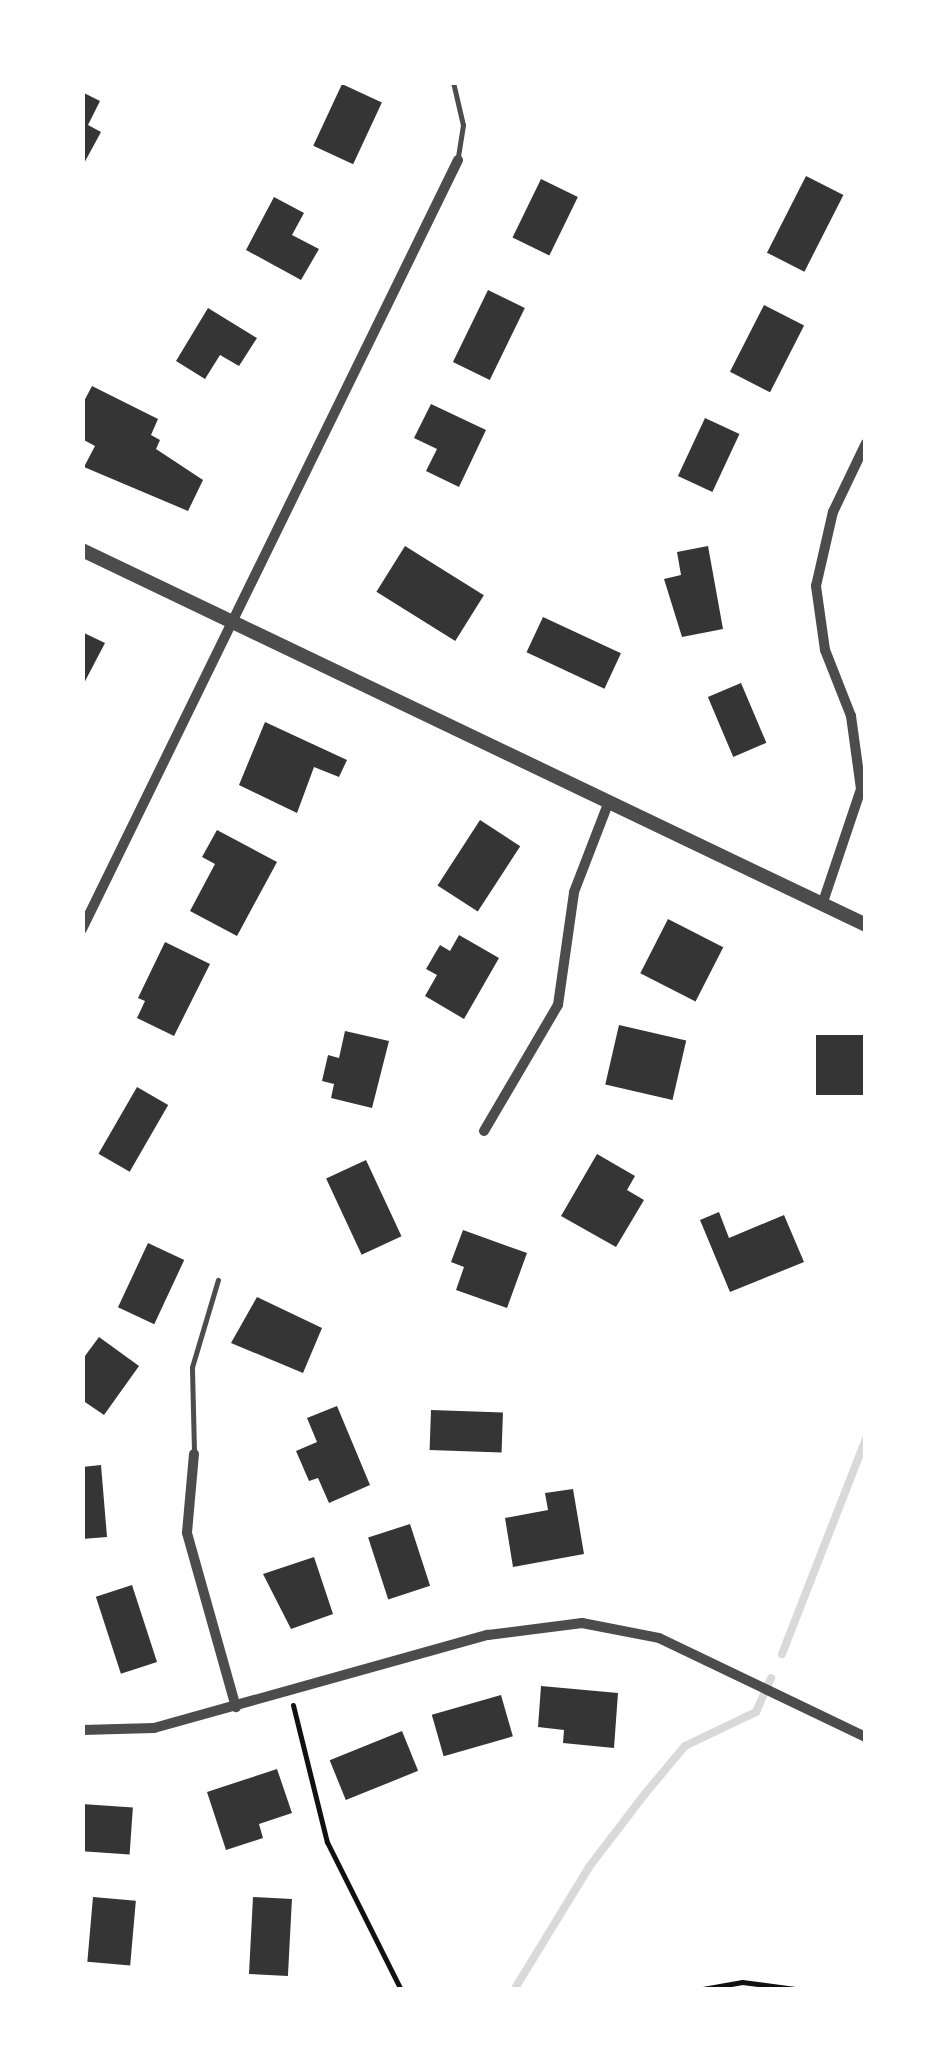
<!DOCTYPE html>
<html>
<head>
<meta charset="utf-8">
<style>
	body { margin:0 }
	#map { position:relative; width:948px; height:2072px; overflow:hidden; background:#fff; font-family:Cabin,sans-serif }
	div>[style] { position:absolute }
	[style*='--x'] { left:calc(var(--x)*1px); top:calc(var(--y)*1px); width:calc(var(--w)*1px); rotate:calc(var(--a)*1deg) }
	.stream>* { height:8px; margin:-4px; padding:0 4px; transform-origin:4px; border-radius:4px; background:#d9d9d9 }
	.building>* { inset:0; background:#353535; transform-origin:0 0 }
	.path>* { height:5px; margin:-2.5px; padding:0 2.5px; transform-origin:2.5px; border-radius:2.5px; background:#111 }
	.service>* { height:5px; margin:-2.5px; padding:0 2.5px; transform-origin:2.5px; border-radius:2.5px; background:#4c4c4c }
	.minor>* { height:10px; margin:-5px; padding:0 5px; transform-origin:5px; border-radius:5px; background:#4c4c4c }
	.tertiary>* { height:14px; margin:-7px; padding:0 7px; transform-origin:7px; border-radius:7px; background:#4c4c4c }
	span { translate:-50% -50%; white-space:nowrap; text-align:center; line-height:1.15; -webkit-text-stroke:8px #fff; paint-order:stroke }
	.frame { position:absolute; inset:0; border:85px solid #fff; pointer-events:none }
</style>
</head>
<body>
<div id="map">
	<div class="stream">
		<div style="--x:782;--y:1654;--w:232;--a:-68.7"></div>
		<div style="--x:514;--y:1990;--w:144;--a:-58.6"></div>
		<div style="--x:589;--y:1867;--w:91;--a:-52.6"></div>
		<div style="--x:644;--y:1795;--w:64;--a:-50.1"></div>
		<div style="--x:685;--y:1746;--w:79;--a:-25.6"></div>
		<div style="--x:756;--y:1712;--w:37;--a:-66"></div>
	</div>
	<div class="building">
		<div style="left:342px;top:84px;width:44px;height:68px;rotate:25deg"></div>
		<div style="clip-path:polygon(82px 92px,100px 101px,88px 125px,101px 132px,82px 167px)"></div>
		<div style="left:806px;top:176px;width:42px;height:86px;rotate:27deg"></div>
		<div style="left:541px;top:179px;width:41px;height:65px;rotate:26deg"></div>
		<div style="clip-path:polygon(274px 197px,304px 213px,292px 235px,319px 249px,301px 280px,246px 250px)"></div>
		<div style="left:488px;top:290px;width:41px;height:80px;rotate:26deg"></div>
		<div style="left:764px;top:305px;width:45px;height:75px;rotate:27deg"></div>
		<div style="clip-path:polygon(208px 308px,257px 338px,239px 366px,220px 355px,205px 379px,176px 361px)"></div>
		<div style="clip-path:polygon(92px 386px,158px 419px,151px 435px,160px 440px,156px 449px,203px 480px,188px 511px,84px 467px,95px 446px,82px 439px,82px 405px)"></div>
		<div style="clip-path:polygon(431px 404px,486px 430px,459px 487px,426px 471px,437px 449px,414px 438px)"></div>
		<div style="left:705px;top:418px;width:38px;height:64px;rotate:25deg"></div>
		<div style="left:405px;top:546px;width:93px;height:54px;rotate:32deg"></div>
		<div style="clip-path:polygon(708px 546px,723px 629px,682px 637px,664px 579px,681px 575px,677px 552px)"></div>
		<div style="left:543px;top:617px;width:86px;height:39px;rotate:25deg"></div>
		<div style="clip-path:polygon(82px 632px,105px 643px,82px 687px)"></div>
		<div style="left:741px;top:683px;width:65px;height:36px;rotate:67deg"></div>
		<div style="clip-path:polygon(265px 722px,347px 760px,339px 777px,314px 767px,297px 813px,239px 785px)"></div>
		<div style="left:480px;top:820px;width:48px;height:78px;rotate:33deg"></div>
		<div style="clip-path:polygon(217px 830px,277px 862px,237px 936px,190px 911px,215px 864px,202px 857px)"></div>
		<div style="left:668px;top:919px;width:62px;height:61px;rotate:27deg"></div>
		<div style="clip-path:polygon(459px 935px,499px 958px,464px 1019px,425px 996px,437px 975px,426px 969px,440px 945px,450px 951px)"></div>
		<div style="clip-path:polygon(165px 942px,210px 964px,174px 1036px,137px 1018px,145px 1001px,138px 998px)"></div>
		<div style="left:619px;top:1025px;width:69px;height:61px;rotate:13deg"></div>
		<div style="clip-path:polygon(345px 1031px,389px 1041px,372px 1108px,331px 1098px,334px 1084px,322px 1081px,328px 1055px,339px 1058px)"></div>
		<div style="left:866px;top:1035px;width:60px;height:50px;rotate:90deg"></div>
		<div style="left:137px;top:1087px;width:36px;height:77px;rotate:30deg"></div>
		<div style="clip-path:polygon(597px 1154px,635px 1176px,627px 1190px,644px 1200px,616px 1247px,561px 1216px)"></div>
		<div style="left:366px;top:1160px;width:84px;height:44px;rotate:65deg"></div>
		<div style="clip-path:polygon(719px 1212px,729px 1238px,784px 1215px,804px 1262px,730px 1292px,700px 1220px)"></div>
		<div style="clip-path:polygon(463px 1230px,527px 1253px,507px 1308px,456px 1290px,464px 1267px,451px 1262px)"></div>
		<div style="left:148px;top:1243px;width:40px;height:71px;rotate:25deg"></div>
		<div style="clip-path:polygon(257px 1297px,322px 1328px,303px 1373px,231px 1343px)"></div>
		<div style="clip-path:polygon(99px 1337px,139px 1366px,104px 1415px,82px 1400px,82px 1360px)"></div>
		<div style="clip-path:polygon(337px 1406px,370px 1485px,329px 1503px,318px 1478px,309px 1481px,296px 1451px,317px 1442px,307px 1418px)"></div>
		<div style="left:431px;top:1410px;width:72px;height:40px;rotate:2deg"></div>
		<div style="clip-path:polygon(101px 1465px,107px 1537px,82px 1539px,82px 1467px)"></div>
		<div style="clip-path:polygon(573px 1489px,584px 1554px,513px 1567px,505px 1518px,548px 1510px,545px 1493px)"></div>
		<div style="left:410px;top:1524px;width:65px;height:44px;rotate:72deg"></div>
		<div style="clip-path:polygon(314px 1557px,333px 1614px,291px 1629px,263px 1574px)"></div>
		<div style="left:132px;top:1585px;width:81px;height:38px;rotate:72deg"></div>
		<div style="clip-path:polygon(541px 1686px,618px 1693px,614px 1748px,563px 1743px,564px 1730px,538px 1727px)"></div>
		<div style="left:501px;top:1695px;width:43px;height:72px;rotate:74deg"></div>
		<div style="left:402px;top:1731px;width:43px;height:78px;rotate:68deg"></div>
		<div style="clip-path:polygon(277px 1769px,292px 1813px,259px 1824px,263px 1838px,226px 1850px,207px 1792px)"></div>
		<div style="left:82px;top:1804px;width:51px;height:47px;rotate:4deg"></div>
		<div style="left:93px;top:1897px;width:43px;height:65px;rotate:5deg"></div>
		<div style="left:253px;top:1897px;width:39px;height:77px;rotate:3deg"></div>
	</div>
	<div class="path">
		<div style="--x:293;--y:1705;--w:141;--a:76.1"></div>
		<div style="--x:327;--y:1842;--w:165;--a:63.4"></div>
		<div style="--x:697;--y:1990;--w:46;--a:-10.1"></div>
		<div style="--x:742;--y:1982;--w:63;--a:7.4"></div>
	</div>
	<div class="service">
		<div style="--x:453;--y:82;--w:44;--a:76.9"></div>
		<div style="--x:463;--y:125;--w:33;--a:99"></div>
		<div style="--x:194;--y:1451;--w:84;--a:-91.4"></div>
		<div style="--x:192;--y:1367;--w:91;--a:-73.4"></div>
	</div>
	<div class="minor">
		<div style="--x:822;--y:905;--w:122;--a:-71.4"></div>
		<div style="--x:861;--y:789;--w:74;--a:-97.8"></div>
		<div style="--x:851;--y:716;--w:71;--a:-111.5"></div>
		<div style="--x:825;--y:650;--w:65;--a:-98"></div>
		<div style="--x:816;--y:586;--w:76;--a:-77.1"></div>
		<div style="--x:833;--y:512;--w:76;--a:-64.4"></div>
		<div style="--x:82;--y:929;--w:856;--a:-63.94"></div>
		<div style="--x:484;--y:1131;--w:146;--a:-59.6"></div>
		<div style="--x:558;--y:1005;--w:114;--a:-81.9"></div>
		<div style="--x:574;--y:892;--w:94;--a:-68.9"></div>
		<div style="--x:194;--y:1454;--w:79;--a:95.1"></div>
		<div style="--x:187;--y:1533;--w:181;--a:74.3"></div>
		<div style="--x:82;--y:1730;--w:72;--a:-1.6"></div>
		<div style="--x:154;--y:1728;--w:347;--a:-15.6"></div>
		<div style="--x:488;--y:1635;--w:95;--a:-7.3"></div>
		<div style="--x:582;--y:1623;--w:78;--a:11"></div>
		<div style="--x:659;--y:1638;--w:229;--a:25.6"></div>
	</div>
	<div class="tertiary">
		<div style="--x:82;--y:550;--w:869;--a:25.56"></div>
	</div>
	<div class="frame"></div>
</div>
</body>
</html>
